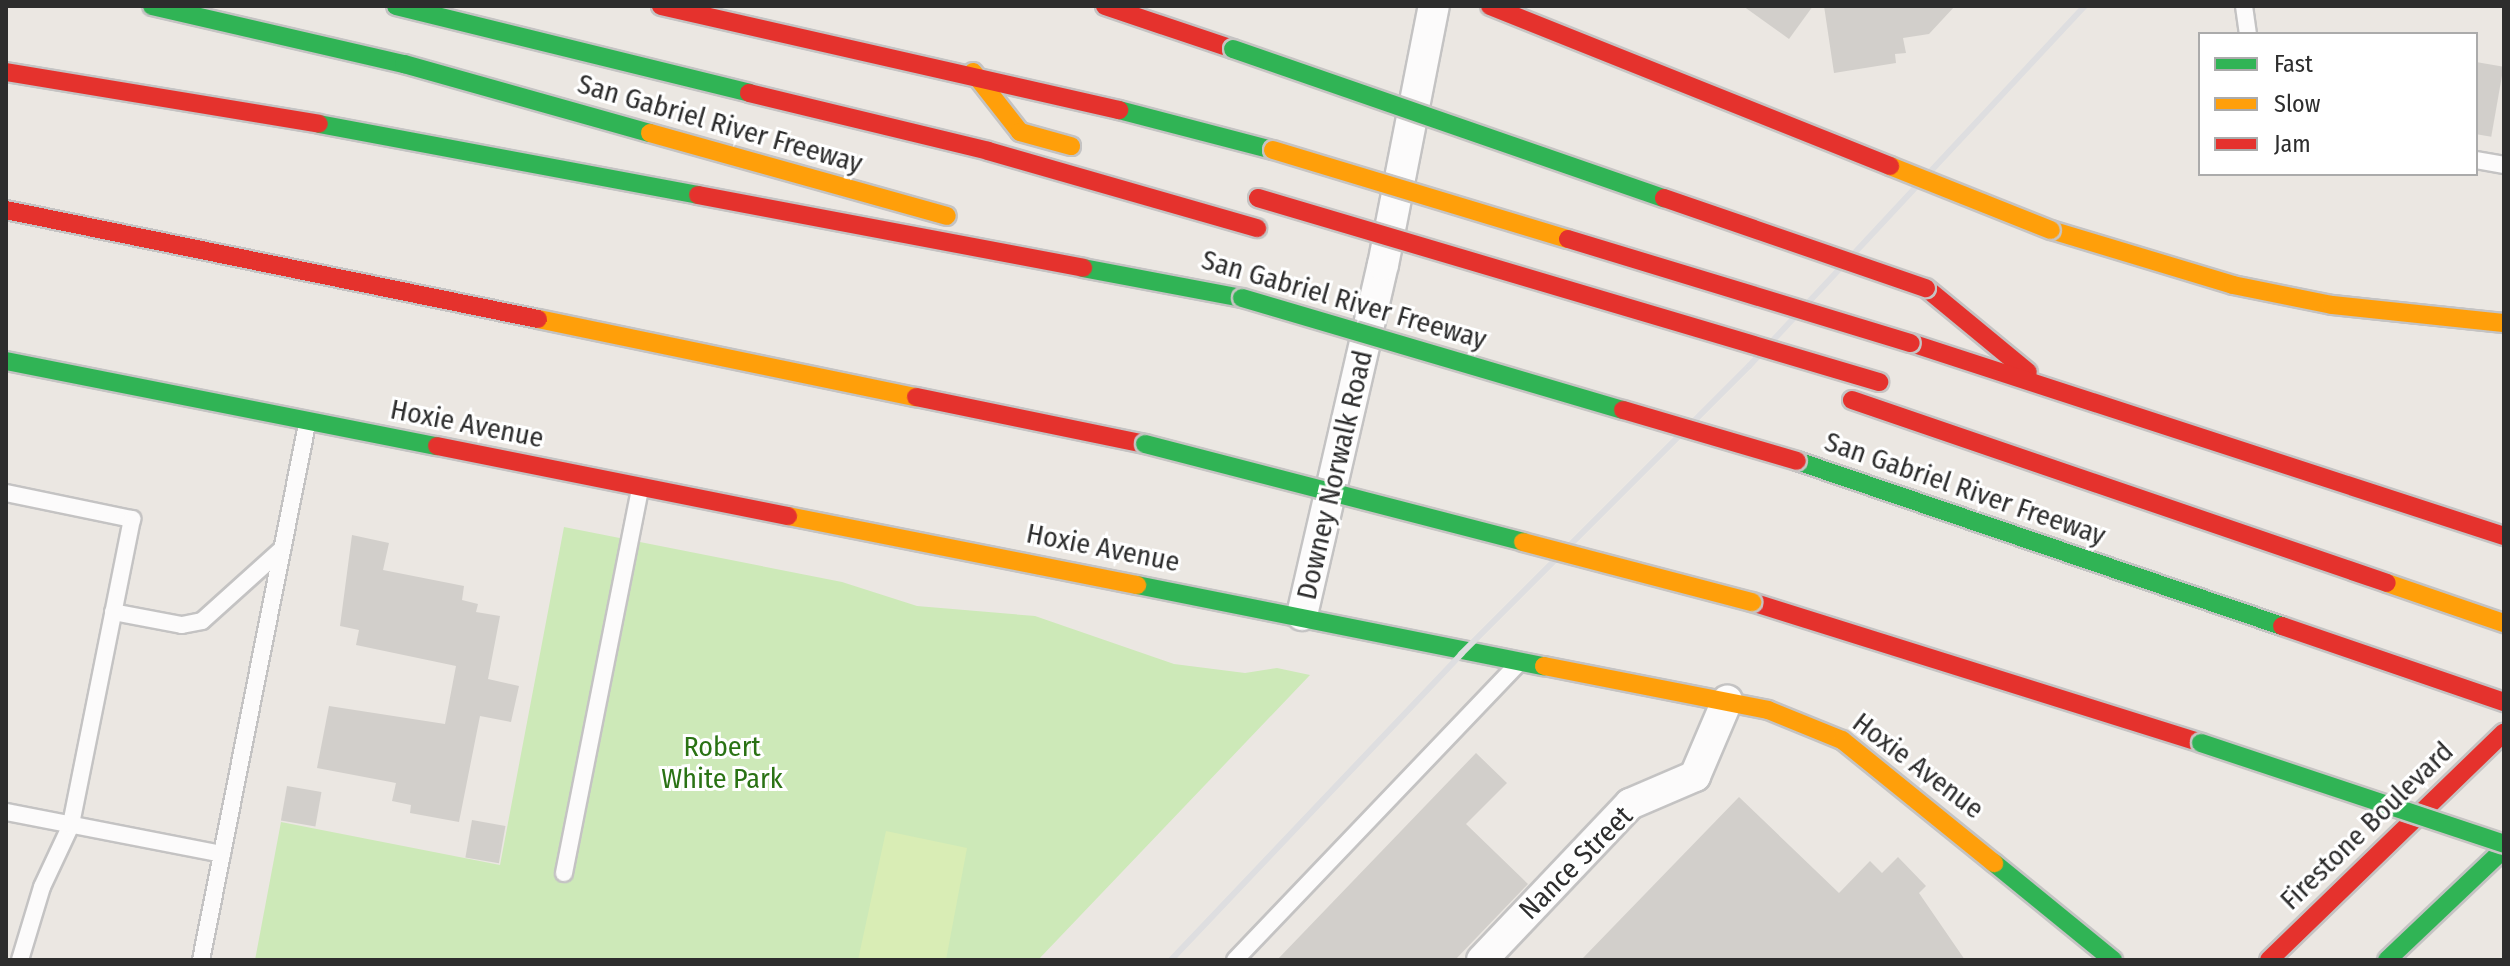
<!DOCTYPE html>
<html>
<head>
<meta charset="utf-8">
<style>
	body { margin:0 }
	#map { position:relative; width:2510px; height:966px; overflow:hidden; background:#ebe7e2; font-family:"Fira Sans Condensed",sans-serif }
	div>[style] { position:absolute }
	[style*='--x'] { left:calc(var(--x)*1px); top:calc(var(--y)*1px); width:calc(var(--w)*1px); rotate:calc(var(--a)*1deg) }
	.green>* { inset:0; background:#cde9b8 }
	.pitch>* { inset:0; background:#d9edb5 }
	.building>* { inset:0; background:#d2cfcb; transform-origin:0 0 }
	.roads { filter:drop-shadow(2px 0 #c4c3c3) drop-shadow(-2px 0 #c4c3c3) drop-shadow(0 2px #c4c3c3) drop-shadow(0 -2px #c4c3c3) }
	.lane>* { height:16px; margin:-8px; padding:0 8px; transform-origin:8px; border-radius:8px; background:#fcfbfb }
	.street>* { height:30px; margin:-15px; padding:0 15px; transform-origin:15px; border-radius:15px; background:#fcfbfb }
	.fast>* { height:18px; margin:-9px; padding:0 9px; transform-origin:9px; border-radius:9px; background:#30b455 }
	.slow>* { height:18px; margin:-9px; padding:0 9px; transform-origin:9px; border-radius:9px; background:#ff9f0a }
	.jam>* { height:18px; margin:-9px; padding:0 9px; transform-origin:9px; border-radius:9px; background:#e5322d }
	.rail>* { height:6px; margin:-3px; padding:0 3px; transform-origin:3px; border-radius:3px; background:#dedee0 }
	.bridges { filter:drop-shadow(2px 0 #c6c4c3) drop-shadow(-2px 0 #c6c4c3) drop-shadow(0 2px #c6c4c3) drop-shadow(0 -2px #c6c4c3) }
	.fast-bridge>* { height:18px; margin:-9px; padding:0 9px; transform-origin:9px; border-radius:9px; background:#30b455 }
	.slow-bridge>* { height:18px; margin:-9px; padding:0 9px; transform-origin:9px; border-radius:9px; background:#ff9f0a }
	.jam-bridge>* { height:18px; margin:-9px; padding:0 9px; transform-origin:9px; border-radius:9px; background:#e5322d }
	span { translate:-50% -50%; white-space:nowrap; text-align:center; line-height:1.15; -webkit-text-stroke:6px #fff; paint-order:stroke }
	.street-label { font-size:28px; color:#2d2d2d }
	.park-label { font-size:28px; color:#2a7214 }
	.frame { position:absolute; inset:0; border:8px solid #2d2d2d; pointer-events:none }
	.legend { position:absolute; left:2198px; top:32px; width:280px; height:144px; box-sizing:border-box; background:#fff; border:2px solid #ababab; margin:0; padding:10px 14px; list-style:none; font-size:24px; color:#2d2d2d }
	.legend li { display:flex; align-items:center; gap:16px; height:40px }
	.legend b { width:40px; border:2px solid #ababab }
</style>
</head>
<body>
<div id="map">
	<div class="green">
		<div style="clip-path:polygon(564px 527px,842px 582px,917px 606px,1035px 616px,1174px 664px,1245px 673px,1277px 668px,1310px 675px,1038px 960px,255px 960px,281px 822px,500px 865px)"></div>
	</div>
	<div class="pitch">
		<div style="clip-path:polygon(886px 831px,967px 848px,946px 960px,858px 960px)"></div>
	</div>
	<div class="building">
		<div style="clip-path:polygon(1743px 6px,1813px 6px,1789px 39px)"></div>
		<div style="clip-path:polygon(1824px 6px,1955px 6px,1929px 34px,1903px 38px,1906px 53px,1895px 54px,1896px 63px,1834px 73px)"></div>
		<div style="left:2476px;top:62px;width:28px;height:71px;rotate:10deg"></div>
		<div style="clip-path:polygon(352px 535px,389px 543px,383px 570px,464px 586px,462px 600px,478px 604px,476px 612px,500px 616px,488px 679px,519px 686px,511px 722px,480px 716px,459px 822px,410px 813px,411px 805px,392px 801px,396px 783px,317px 768px,329px 706px,445px 724px,456px 666px,356px 645px,359px 630px,340px 626px)"></div>
		<div style="clip-path:polygon(1476px 753px,1507px 783px,1466px 824px,1528px 884px,1455px 960px,1277px 960px)"></div>
		<div style="left:287px;top:786px;width:35px;height:35px;rotate:10deg"></div>
		<div style="clip-path:polygon(1739px 797px,1839px 893px,1870px 861px,1882px 873px,1898px 857px,1926px 886px,1919px 893px,1965px 960px,1581px 960px)"></div>
		<div style="left:472px;top:820px;width:34px;height:38px;rotate:10deg"></div>
	</div>
	<div class="roads">
		<div class="lane">
			<div style="--x:2244;--y:6;--w:28;--a:82"></div>
			<div style="--x:2476;--y:160;--w:28;--a:10"></div>
			<div style="--x:6;--y:493;--w:129;--a:11.7"></div>
			<div style="--x:132;--y:519;--w:312;--a:101.3"></div>
			<div style="--x:71;--y:825;--w:68;--a:115.1"></div>
			<div style="--x:42;--y:887;--w:76;--a:106.8"></div>
			<div style="--x:113;--y:612;--w:70;--a:10.7"></div>
			<div style="--x:182;--y:625;--w:20;--a:-11"></div>
			<div style="--x:202;--y:621;--w:108;--a:-42"></div>
			<div style="--x:6;--y:812;--w:220;--a:11"></div>
			<div style="--x:564;--y:873;--w:391;--a:-78.8"></div>
			<div style="--x:201;--y:960;--w:546;--a:-78.81"></div>
			<div style="--x:1235;--y:960;--w:407;--a:-46.3"></div>
		</div>
		<div class="street">
			<div style="--x:1302;--y:615;--w:359;--a:-77"></div>
			<div style="--x:1383;--y:265;--w:264;--a:-78.9"></div>
			<div style="--x:1482;--y:960;--w:215;--a:-46.5"></div>
			<div style="--x:1630;--y:804;--w:71;--a:-23.3"></div>
			<div style="--x:1695;--y:776;--w:82;--a:-66.9"></div>
		</div>
		<div class="fast">
			<div style="--x:152;--y:6;--w:259;--a:13"></div>
			<div style="--x:404;--y:64;--w:255;--a:15.7"></div>
			<div style="--x:396;--y:6;--w:364;--a:13.8"></div>
			<div style="--x:1119;--y:110;--w:159;--a:14.6"></div>
			<div style="--x:319;--y:124;--w:386;--a:10.6"></div>
			<div style="--x:1083;--y:268;--w:162;--a:10.7"></div>
			<div style="--x:6;--y:361;--w:439;--a:11.2"></div>
			<div style="--x:1797;--y:461;--w:512;--a:18.79"></div>
			<div style="--x:1137;--y:585;--w:415;--a:11.3"></div>
			<div style="--x:1994;--y:863;--w:154;--a:39.2"></div>
			<div style="--x:2387;--y:960;--w:161;--a:-43.5"></div>
		</div>
		<div class="slow">
			<div style="--x:973;--y:72;--w:76;--a:51.9"></div>
			<div style="--x:1020;--y:132;--w:53;--a:15.4"></div>
			<div style="--x:650;--y:133;--w:308;--a:15.6"></div>
			<div style="--x:2051;--y:230;--w:190;--a:16.8"></div>
			<div style="--x:2233;--y:285;--w:101;--a:11.4"></div>
			<div style="--x:2332;--y:305;--w:173;--a:6"></div>
			<div style="--x:538;--y:319;--w:386;--a:11.7"></div>
			<div style="--x:788;--y:516;--w:356;--a:11.2"></div>
			<div style="--x:2387;--y:583;--w:124;--a:18.9"></div>
			<div style="--x:1544;--y:666;--w:228;--a:11.1"></div>
			<div style="--x:1768;--y:710;--w:80;--a:22.1"></div>
			<div style="--x:1842;--y:740;--w:196;--a:39"></div>
		</div>
		<div class="jam">
			<div style="--x:661;--y:6;--w:470;--a:12.8"></div>
			<div style="--x:1105;--y:6;--w:135;--a:18.6"></div>
			<div style="--x:6;--y:72;--w:317;--a:9.4"></div>
			<div style="--x:749;--y:93;--w:246;--a:13.6"></div>
			<div style="--x:988;--y:151;--w:280;--a:16"></div>
			<div style="--x:698;--y:195;--w:392;--a:10.7"></div>
			<div style="--x:6;--y:210;--w:543;--a:11.58"></div>
			<div style="--x:1926;--y:288;--w:132;--a:39.5"></div>
			<div style="--x:1911;--y:343;--w:624;--a:18.03"></div>
			<div style="--x:916;--y:397;--w:234;--a:11.6"></div>
			<div style="--x:1852;--y:400;--w:565;--a:18.88"></div>
			<div style="--x:437;--y:446;--w:358;--a:11.3"></div>
			<div style="--x:1752;--y:602;--w:471;--a:17.4"></div>
			<div style="--x:2282;--y:626;--w:235;--a:18.9"></div>
			<div style="--x:2269;--y:960;--w:327;--a:-44.1"></div>
		</div>
	</div>
	<div class="rail">
		<div style="--x:1171;--y:960;--w:422;--a:-46.5"></div>
		<div style="--x:1461;--y:654;--w:407;--a:-45"></div>
		<div style="--x:1749;--y:366;--w:492;--a:-47"></div>
	</div>
	<div class="bridges">
		<div class="fast-bridge">
			<div style="--x:1233;--y:49;--w:456;--a:19.1"></div>
			<div style="--x:1242;--y:298;--w:397;--a:16.4"></div>
			<div style="--x:1145;--y:444;--w:390;--a:14.5"></div>
			<div style="--x:2201;--y:743;--w:319;--a:18.4"></div>
		</div>
		<div class="slow-bridge">
			<div style="--x:1273;--y:150;--w:308;--a:16.8"></div>
			<div style="--x:1890;--y:166;--w:173;--a:21.7"></div>
			<div style="--x:1523;--y:542;--w:237;--a:14.7"></div>
		</div>
		<div class="jam-bridge">
			<div style="--x:1490;--y:6;--w:431;--a:21.8"></div>
			<div style="--x:1258;--y:198;--w:648;--a:16.5"></div>
			<div style="--x:1664;--y:198;--w:277;--a:19"></div>
			<div style="--x:1568;--y:239;--w:358;--a:16.9"></div>
			<div style="--x:1623;--y:410;--w:181;--a:16.3"></div>
		</div>
	</div>
	<div class="street-label">
		<span style="left:720px;top:124px;rotate:16deg">San Gabriel River Freeway</span>
		<span style="left:1344px;top:300px;rotate:16deg">San Gabriel River Freeway</span>
		<span style="left:467px;top:424px;rotate:11deg">Hoxie Avenue</span>
		<span style="left:1335px;top:475px;rotate:-77deg">Downey Norwalk Road</span>
		<span style="left:1965px;top:489px;rotate:19deg">San Gabriel River Freeway</span>
		<span style="left:1103px;top:548px;rotate:11deg">Hoxie Avenue</span>
		<span style="left:1918px;top:766px;rotate:37deg">Hoxie Avenue</span>
		<span style="left:2367px;top:826px;rotate:-44deg">Firestone Boulevard</span>
		<span style="left:1576px;top:863px;rotate:-45deg">Nance Street</span>
	</div>
	<div class="park-label">
		<span style="left:722px;top:763px">Robert<br>White Park</span>
	</div>
	<div class="frame"></div>
	<ul class="legend">
	<li><b style="height:10px;background:#30b455"></b>Fast</li>
	<li><b style="height:10px;background:#ff9f0a"></b>Slow</li>
	<li><b style="height:10px;background:#e5322d"></b>Jam</li>
	</ul>
</div>
</body>
</html>
